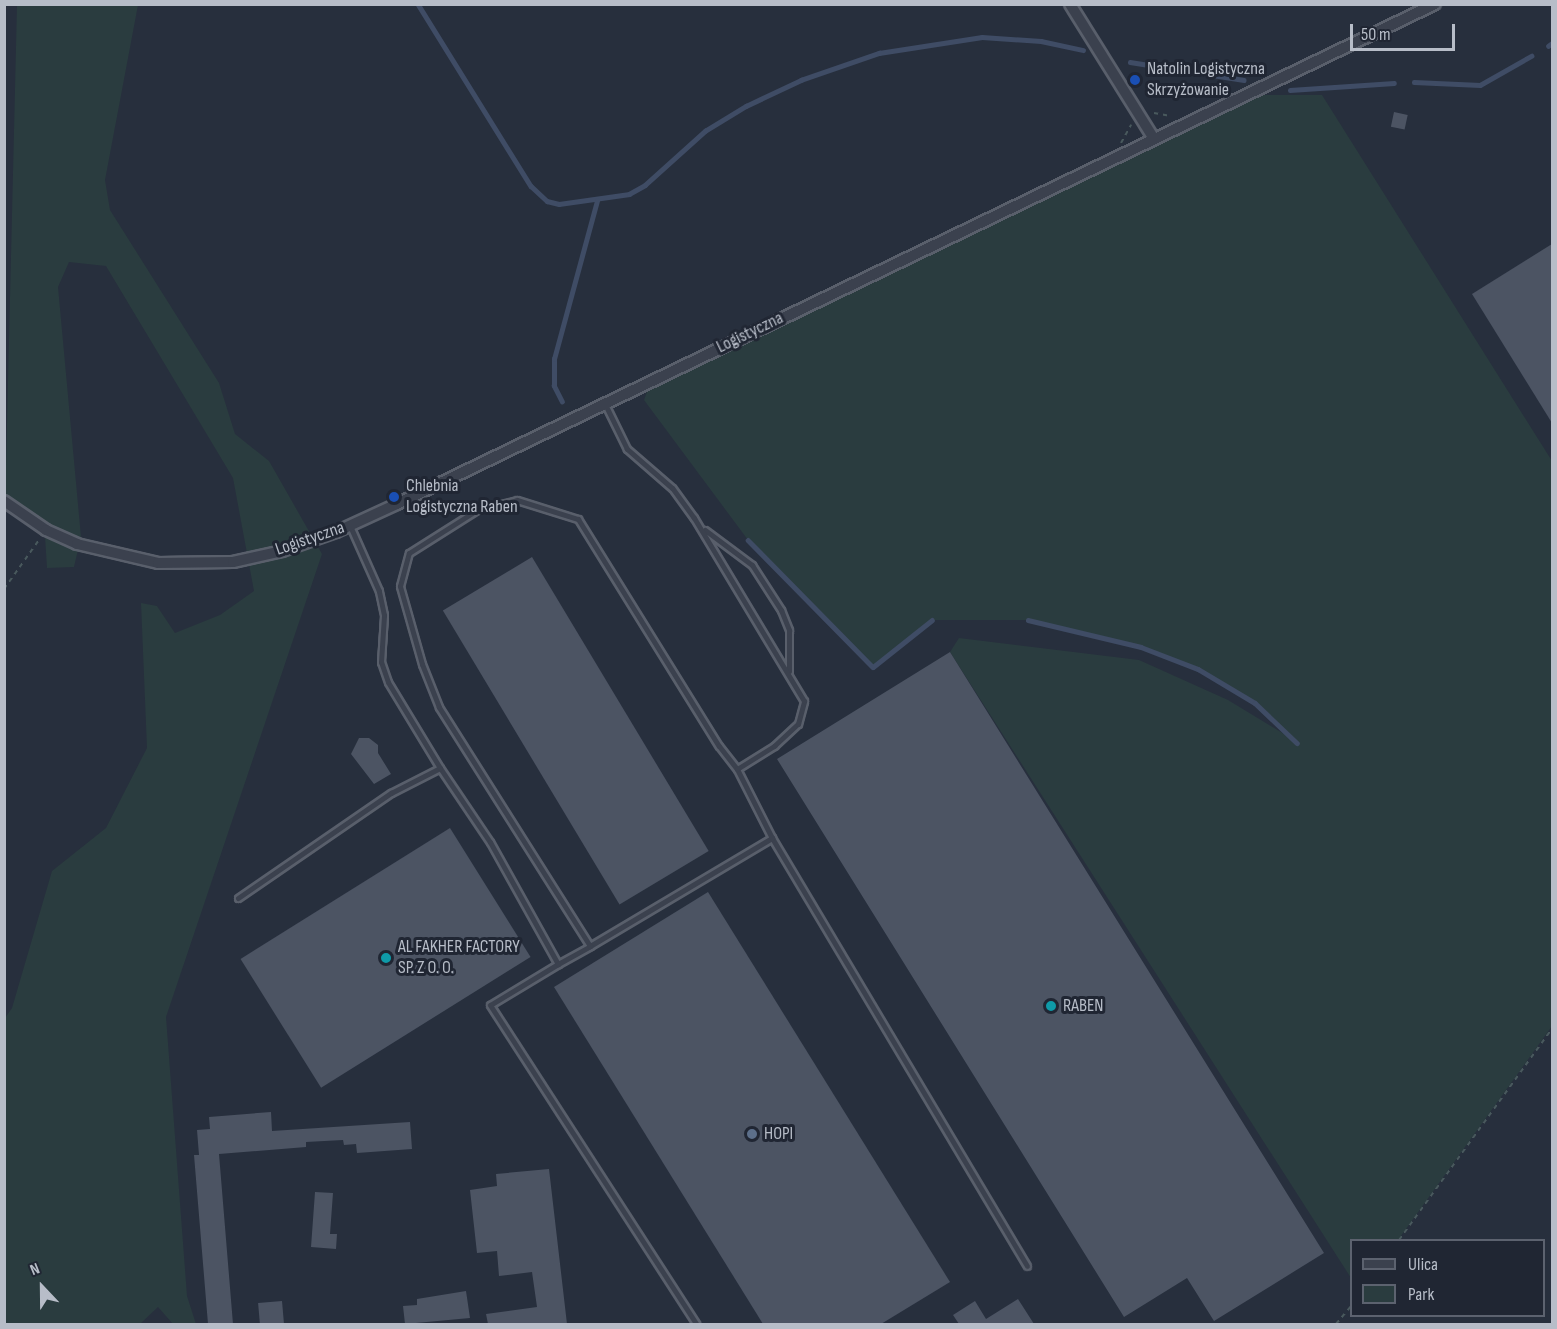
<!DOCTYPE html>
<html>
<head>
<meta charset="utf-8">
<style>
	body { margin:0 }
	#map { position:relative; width:1557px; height:1329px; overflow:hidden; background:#272f3d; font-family:"Sofia Sans Condensed",sans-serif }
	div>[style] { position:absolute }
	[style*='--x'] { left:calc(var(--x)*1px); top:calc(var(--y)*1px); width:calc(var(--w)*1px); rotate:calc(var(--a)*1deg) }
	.green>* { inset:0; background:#2a3c3f }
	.stream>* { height:4.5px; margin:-2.25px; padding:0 2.25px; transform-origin:2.25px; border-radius:2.25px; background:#3f4c65 }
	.building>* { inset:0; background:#4c5463; transform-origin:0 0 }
	.path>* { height:2px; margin-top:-1px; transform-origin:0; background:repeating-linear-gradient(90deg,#49595d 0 4.5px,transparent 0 9px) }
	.roads { filter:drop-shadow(2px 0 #595f6b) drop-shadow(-2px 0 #595f6b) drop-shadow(0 2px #595f6b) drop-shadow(0 -2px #595f6b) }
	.lane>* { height:5px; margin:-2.5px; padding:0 2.5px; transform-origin:2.5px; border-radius:2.5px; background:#3b414e }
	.street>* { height:10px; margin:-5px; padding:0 5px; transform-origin:5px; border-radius:5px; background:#3b414e }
	.dots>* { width:16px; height:16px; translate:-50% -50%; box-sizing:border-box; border:3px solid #202633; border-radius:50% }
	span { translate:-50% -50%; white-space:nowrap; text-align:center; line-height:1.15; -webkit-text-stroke:6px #202633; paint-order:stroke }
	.poi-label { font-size:18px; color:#b7bdc8 }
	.left { translate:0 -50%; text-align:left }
	.street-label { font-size:18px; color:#b7bdc8 }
	.frame { position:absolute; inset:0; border:6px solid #b7bdc8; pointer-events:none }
	.legend { position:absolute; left:1350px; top:1239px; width:195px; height:78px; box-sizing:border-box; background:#202633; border:2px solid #5c626f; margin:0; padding:8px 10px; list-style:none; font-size:18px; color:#b7bdc8 }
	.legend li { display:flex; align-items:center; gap:12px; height:30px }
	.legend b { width:30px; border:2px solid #5c626f }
	.north { position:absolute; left:12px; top:1257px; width:60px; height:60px; -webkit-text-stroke:4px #202633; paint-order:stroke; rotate:338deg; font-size:16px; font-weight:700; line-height:24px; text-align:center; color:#b7bdc8 }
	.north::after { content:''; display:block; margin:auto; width:21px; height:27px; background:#b7bdc8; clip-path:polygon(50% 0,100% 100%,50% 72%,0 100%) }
	.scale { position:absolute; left:1350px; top:24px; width:105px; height:27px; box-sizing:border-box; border:3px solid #b7bdc8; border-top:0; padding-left:8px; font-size:18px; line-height:21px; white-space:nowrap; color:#b7bdc8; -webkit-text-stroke:4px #202633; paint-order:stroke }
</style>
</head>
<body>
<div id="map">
	<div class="green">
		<div style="clip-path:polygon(17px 5px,138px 5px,105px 180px,110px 210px,219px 383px,235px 434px,269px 461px,322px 554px,166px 1017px,187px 1296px,196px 1324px,173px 1324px,158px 1307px,140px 1324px,5px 1324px,5px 1018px,12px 1008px,52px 871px,106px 828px,147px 748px,141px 603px,157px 606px,175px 633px,220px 615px,254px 591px,233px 478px,106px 266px,69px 262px,58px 287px,81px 537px,74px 567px,47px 568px,44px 521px,26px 509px,5px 508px)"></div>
		<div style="clip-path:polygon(1246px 95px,1322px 95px,1552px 461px,1552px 1026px,1398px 1240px,1352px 1240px,1351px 1278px,950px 652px,959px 638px,1139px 660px,1228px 700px,1294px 740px,1255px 703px,1198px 669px,1141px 647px,1028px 620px,932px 620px,873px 667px,748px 540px,644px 400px,651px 381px)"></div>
	</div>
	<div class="stream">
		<div style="--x:418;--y:4;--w:214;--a:58.2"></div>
		<div style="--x:531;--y:186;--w:22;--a:43"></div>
		<div style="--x:547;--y:201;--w:12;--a:14"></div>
		<div style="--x:559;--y:204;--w:71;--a:-8.1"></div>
		<div style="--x:629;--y:194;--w:18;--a:-29"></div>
		<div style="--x:645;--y:185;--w:81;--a:-42"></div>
		<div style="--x:705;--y:131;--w:48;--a:-31.4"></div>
		<div style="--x:746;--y:106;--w:61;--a:-25.3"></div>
		<div style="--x:801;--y:80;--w:83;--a:-19.1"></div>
		<div style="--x:879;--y:53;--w:104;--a:-8.8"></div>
		<div style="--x:982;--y:37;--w:59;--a:3.9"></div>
		<div style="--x:1041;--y:41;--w:43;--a:12.1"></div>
		<div style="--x:1548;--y:46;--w:5;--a:-37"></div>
		<div style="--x:1130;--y:62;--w:115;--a:9"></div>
		<div style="--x:1414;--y:82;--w:66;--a:2.6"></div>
		<div style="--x:1480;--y:85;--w:59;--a:-29.6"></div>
		<div style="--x:1290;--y:90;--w:104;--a:-3.9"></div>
		<div style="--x:562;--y:402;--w:18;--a:-117"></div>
		<div style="--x:554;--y:386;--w:27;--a:-90"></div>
		<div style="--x:554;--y:359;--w:164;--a:-74.8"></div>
		<div style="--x:748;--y:540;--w:178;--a:45.5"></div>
		<div style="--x:873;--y:667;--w:75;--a:-38.5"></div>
		<div style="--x:1028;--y:620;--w:116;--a:13.4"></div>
		<div style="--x:1141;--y:647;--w:61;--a:21.1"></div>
		<div style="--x:1198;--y:669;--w:66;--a:30.8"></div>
		<div style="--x:1255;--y:703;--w:58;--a:43.6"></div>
	</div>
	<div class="building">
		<div style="left:1394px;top:112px;width:14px;height:15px;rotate:12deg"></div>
		<div style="clip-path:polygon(1552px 244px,1552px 423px,1472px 294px)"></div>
		<div style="left:532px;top:557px;width:343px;height:104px;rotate:59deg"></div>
		<div style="clip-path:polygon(950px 652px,1324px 1253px,1214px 1321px,1187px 1278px,1124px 1317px,777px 759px)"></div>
		<div style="clip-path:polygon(359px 738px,369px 738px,378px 745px,378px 753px,391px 774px,374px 784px,351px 754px)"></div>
		<div style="left:450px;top:828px;width:152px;height:247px;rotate:58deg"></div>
		<div style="clip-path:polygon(708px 892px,950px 1282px,881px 1324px,763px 1324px,554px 987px)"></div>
		<div style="clip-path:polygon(271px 1112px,272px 1131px,410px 1122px,412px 1149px,357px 1153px,356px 1144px,344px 1145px,343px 1140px,306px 1142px,306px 1147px,219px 1154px,233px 1324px,208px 1324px,194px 1155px,199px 1155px,197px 1130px,210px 1129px,209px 1117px)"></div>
		<div style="clip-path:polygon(549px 1169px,567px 1324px,488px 1324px,486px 1314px,537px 1307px,532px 1272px,499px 1276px,497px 1251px,477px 1253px,470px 1190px,497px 1186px,496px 1174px)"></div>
		<div style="clip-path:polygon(315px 1192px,333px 1193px,330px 1234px,337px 1234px,336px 1249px,311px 1247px)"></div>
		<div style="clip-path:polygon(466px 1291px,470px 1318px,405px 1324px,403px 1306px,417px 1305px,417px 1299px)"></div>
		<div style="clip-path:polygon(1018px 1299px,1034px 1324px,959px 1324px,953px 1315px,975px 1301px,986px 1319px)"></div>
		<div style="left:282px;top:1301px;width:23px;height:24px;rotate:85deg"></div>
	</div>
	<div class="path">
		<div style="--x:1154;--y:113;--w:17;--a:10"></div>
		<div style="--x:1121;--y:143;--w:21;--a:-61"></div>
		<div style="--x:4;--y:589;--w:60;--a:-54.5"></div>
		<div style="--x:1399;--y:1240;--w:261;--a:-54.1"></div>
		<div style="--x:1336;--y:1324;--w:25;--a:-50"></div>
	</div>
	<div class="roads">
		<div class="lane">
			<div style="--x:705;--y:530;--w:59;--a:36.7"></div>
			<div style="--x:752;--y:565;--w:54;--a:57.2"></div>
			<div style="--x:781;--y:610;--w:22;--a:68"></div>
			<div style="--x:789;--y:630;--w:41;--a:90"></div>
			<div style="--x:440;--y:768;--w:89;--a:56"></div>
			<div style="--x:490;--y:842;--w:140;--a:60.9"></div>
			<div style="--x:558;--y:964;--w:79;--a:148.9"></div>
			<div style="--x:490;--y:1005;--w:380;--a:57.1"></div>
			<div style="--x:772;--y:838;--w:498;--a:59.2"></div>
			<div style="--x:238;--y:898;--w:186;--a:-34.5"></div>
			<div style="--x:391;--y:793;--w:55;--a:-27"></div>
			<div style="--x:440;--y:768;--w:100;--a:-121.2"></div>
			<div style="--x:388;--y:682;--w:21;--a:-109"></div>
			<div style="--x:381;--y:662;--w:47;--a:-86.3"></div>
			<div style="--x:384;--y:615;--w:25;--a:-102"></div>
			<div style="--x:379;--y:591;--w:71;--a:-114"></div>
			<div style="--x:590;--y:946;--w:212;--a:-30.7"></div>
			<div style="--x:772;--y:838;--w:77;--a:-116.9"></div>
			<div style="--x:558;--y:964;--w:37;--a:-29"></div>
			<div style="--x:590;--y:946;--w:283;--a:-122.3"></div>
			<div style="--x:439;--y:707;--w:46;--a:-111.6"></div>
			<div style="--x:422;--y:664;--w:81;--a:-105.8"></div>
			<div style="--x:400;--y:586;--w:34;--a:-75"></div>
			<div style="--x:409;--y:553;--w:80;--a:-32.3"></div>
			<div style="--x:477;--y:510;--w:41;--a:-14"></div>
			<div style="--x:517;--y:500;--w:64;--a:17.3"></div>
			<div style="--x:578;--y:519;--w:267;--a:58.2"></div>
			<div style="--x:719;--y:746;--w:29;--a:52"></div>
			<div style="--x:737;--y:769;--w:44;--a:-31.9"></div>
			<div style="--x:774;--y:746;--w:33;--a:-43"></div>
			<div style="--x:798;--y:724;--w:24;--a:-75"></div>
			<div style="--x:804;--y:701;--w:214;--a:-121"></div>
			<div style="--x:694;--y:518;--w:37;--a:-126"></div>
			<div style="--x:672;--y:488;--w:60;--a:-139.1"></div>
			<div style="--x:627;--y:449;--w:50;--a:-116.1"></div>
		</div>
		<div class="street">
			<div style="--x:1070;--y:4;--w:159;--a:58.1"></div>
			<div style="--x:4;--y:501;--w:51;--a:34.6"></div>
			<div style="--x:46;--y:530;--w:34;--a:24"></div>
			<div style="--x:77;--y:544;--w:83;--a:13.2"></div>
			<div style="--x:158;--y:563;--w:75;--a:-0.8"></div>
			<div style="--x:233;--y:562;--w:50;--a:-12.7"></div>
			<div style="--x:282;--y:551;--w:57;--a:-19.4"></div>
			<div style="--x:336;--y:532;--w:67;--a:-24.7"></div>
			<div style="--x:397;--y:504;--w:1152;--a:-25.72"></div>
		</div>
	</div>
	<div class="dots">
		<div style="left:1135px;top:80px;background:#1a4fb4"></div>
		<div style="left:394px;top:497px;background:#1a4fb4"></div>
		<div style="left:386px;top:958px;background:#0f9aa8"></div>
		<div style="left:1051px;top:1006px;background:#0f9aa8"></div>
		<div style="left:752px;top:1134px;background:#5c6f8a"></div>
	</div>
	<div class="poi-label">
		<span class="left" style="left:1147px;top:80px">Natolin Logistyczna<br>Skrzyżowanie</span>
		<span class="left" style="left:406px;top:497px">Chlebnia<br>Logistyczna Raben</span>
		<span class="left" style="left:398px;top:958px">AL FAKHER FACTORY<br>SP. Z O. O.</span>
		<span class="left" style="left:1063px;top:1006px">RABEN</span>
		<span class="left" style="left:764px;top:1134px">HOPI</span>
	</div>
	<div class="street-label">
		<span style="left:750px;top:333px;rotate:-26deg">Logistyczna</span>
		<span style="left:310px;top:539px;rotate:-19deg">Logistyczna</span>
	</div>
	<div class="frame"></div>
	<ul class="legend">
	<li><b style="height:8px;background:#3b414e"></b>Ulica</li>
	<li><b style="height:16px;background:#2a3c3f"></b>Park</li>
	</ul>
	<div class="north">N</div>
	<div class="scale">50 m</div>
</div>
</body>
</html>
